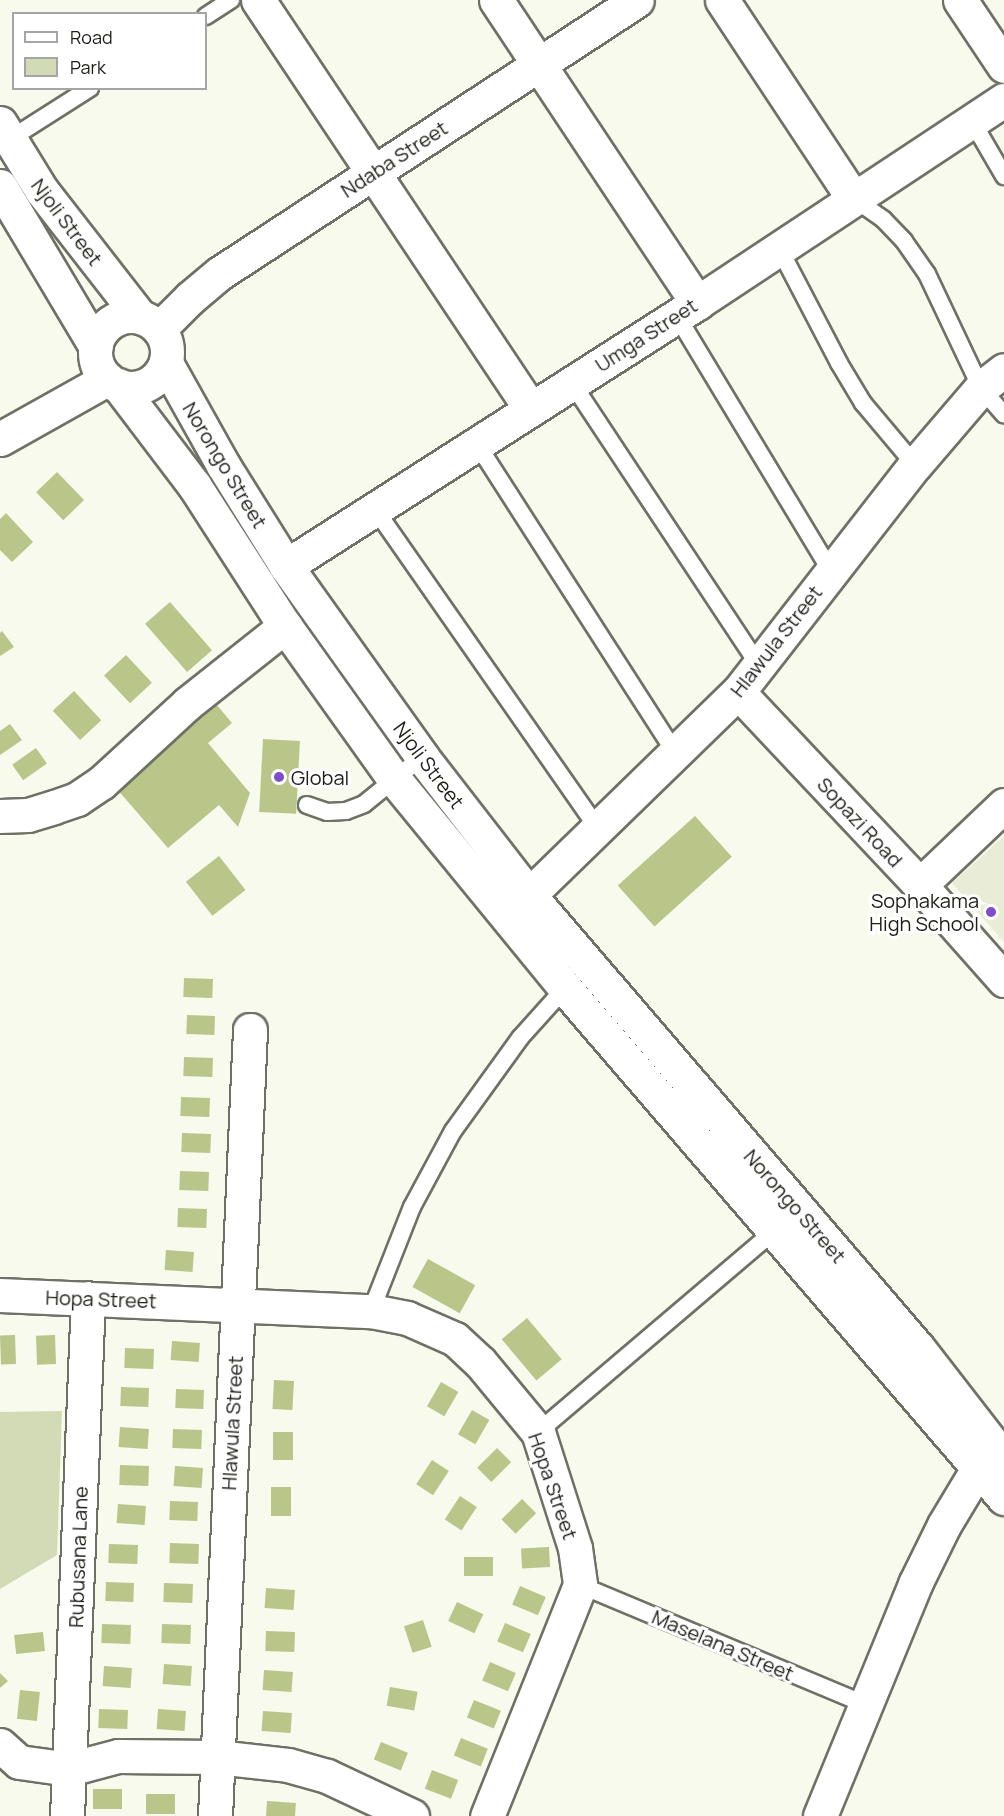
<!DOCTYPE html>
<html>
<head>
<meta charset="utf-8">
<style>
	body { margin:0 }
	#map { position:relative; width:1004px; height:1816px; overflow:hidden; background:#f7faec; font-family:Manrope,sans-serif }
	div>[style] { position:absolute }
	[style*='--x'] { left:calc(var(--x)*1px); top:calc(var(--y)*1px); width:calc(var(--w)*1px); rotate:calc(var(--a)*1deg) }
	.built>* { inset:0; background:#e9edd8 }
	.green>* { inset:0; background:#d3dbb6 }
	.building>* { inset:0; background:#bac58a; transform-origin:0 0 }
	.roads { filter:drop-shadow(2px 0 #6f7166) drop-shadow(-2px 0 #6f7166) drop-shadow(0 2px #6f7166) drop-shadow(0 -2px #6f7166) }
	.lane>* { height:16px; margin:-8px; padding:0 8px; transform-origin:8px; border-radius:8px; background:#fff }
	.street>* { height:33px; margin:-16.5px; padding:0 16.5px; transform-origin:16.5px; border-radius:16.5px; background:#fff }
	.secondary>* { height:33px; margin:-16.5px; padding:0 16.5px; transform-origin:16.5px; border-radius:16.5px; background:#fff }
	.secondary>.ring { margin:-16.5px; padding:0; box-sizing:content-box; background:none; border:33px solid #fff; border-radius:50% }
	.dots>* { width:16px; height:16px; translate:-50% -50%; box-sizing:border-box; border:3px solid #fff; border-radius:50% }
	span { translate:-50% -50%; white-space:nowrap; text-align:center; line-height:1.15; -webkit-text-stroke:6px #fff; paint-order:stroke }
	.street-label { font-size:20px; color:#1d1e19 }
	.poi-label { font-size:20px; color:#1d1e19 }
	.left { translate:0 -50%; text-align:left }
	.right { translate:-100% -50%; text-align:right }
	.legend { position:absolute; left:12px; top:12px; width:195px; height:78px; box-sizing:border-box; background:#fff; border:2px solid #a5a5a3; margin:0; padding:8px 10px; list-style:none; font-size:18px; color:#1d1e19 }
	.legend li { display:flex; align-items:center; gap:12px; height:30px }
	.legend b { width:30px; border:2px solid #a5a5a3 }
</style>
</head>
<body>
<div id="map">
	<div class="built">
		<div style="clip-path:polygon(1004px 836px,1004px 942px,952px 883px)"></div>
	</div>
	<div class="green">
		<div style="clip-path:polygon(62px 1411px,57px 1555px,0 1589px,0 1412px)"></div>
	</div>
	<div class="building">
		<div style="left:57px;top:472px;width:39px;height:29px;rotate:46deg"></div>
		<div style="clip-path:polygon(6px 513px,33px 542px,12px 562px,0 550px,0 519px)"></div>
		<div style="left:170px;top:602px;width:64px;height:33px;rotate:49deg"></div>
		<div style="clip-path:polygon(2px 631px,14px 647px,0 656px,0 633px)"></div>
		<div style="left:126px;top:655px;width:38px;height:30px;rotate:47deg"></div>
		<div style="left:74px;top:691px;width:40px;height:29px;rotate:47deg"></div>
		<div style="clip-path:polygon(216px 704px,232px 723px,208px 743px,250px 793px,238px 827px,219px 805px,168px 848px,116px 788px)"></div>
		<div style="clip-path:polygon(10px 724px,22px 740px,0 755px,0 731px)"></div>
		<div style="left:263px;top:739px;width:37px;height:73px;rotate:3deg"></div>
		<div style="left:36px;top:748px;width:19px;height:29px;rotate:55deg"></div>
		<div style="left:695px;top:816px;width:55px;height:104px;rotate:48deg"></div>
		<div style="left:219px;top:856px;width:43px;height:42px;rotate:52deg"></div>
		<div style="left:184px;top:978px;width:29px;height:19px;rotate:2deg"></div>
		<div style="left:187px;top:1015px;width:28px;height:19px;rotate:2deg"></div>
		<div style="left:184px;top:1057px;width:29px;height:19px;rotate:2deg"></div>
		<div style="left:181px;top:1097px;width:29px;height:19px;rotate:2deg"></div>
		<div style="left:182px;top:1133px;width:29px;height:19px;rotate:2deg"></div>
		<div style="left:180px;top:1171px;width:29px;height:19px;rotate:2deg"></div>
		<div style="left:178px;top:1208px;width:29px;height:19px;rotate:2deg"></div>
		<div style="left:166px;top:1250px;width:28px;height:20px;rotate:4deg"></div>
		<div style="left:428px;top:1259px;width:54px;height:32px;rotate:29deg"></div>
		<div style="left:527px;top:1318px;width:54px;height:33px;rotate:50deg"></div>
		<div style="left:15px;top:1335px;width:29px;height:15px;rotate:88deg"></div>
		<div style="left:55px;top:1335px;width:29px;height:19px;rotate:88deg"></div>
		<div style="left:172px;top:1341px;width:28px;height:19px;rotate:4deg"></div>
		<div style="left:125px;top:1348px;width:29px;height:20px;rotate:2deg"></div>
		<div style="left:274px;top:1380px;width:20px;height:29px;rotate:3deg"></div>
		<div style="left:441px;top:1382px;width:20px;height:28px;rotate:30deg"></div>
		<div style="left:121px;top:1387px;width:28px;height:19px;rotate:2deg"></div>
		<div style="left:176px;top:1389px;width:28px;height:19px;rotate:2deg"></div>
		<div style="left:472px;top:1410px;width:20px;height:28px;rotate:30deg"></div>
		<div style="left:120px;top:1427px;width:29px;height:20px;rotate:4deg"></div>
		<div style="left:173px;top:1429px;width:29px;height:19px;rotate:2deg"></div>
		<div style="left:273px;top:1432px;width:20px;height:28px"></div>
		<div style="left:497px;top:1448px;width:20px;height:28px;rotate:45deg"></div>
		<div style="left:432px;top:1460px;width:20px;height:29px;rotate:33deg"></div>
		<div style="left:120px;top:1465px;width:29px;height:20px;rotate:2deg"></div>
		<div style="left:175px;top:1466px;width:28px;height:20px;rotate:4deg"></div>
		<div style="left:271px;top:1487px;width:20px;height:29px"></div>
		<div style="left:460px;top:1496px;width:20px;height:28px;rotate:33deg"></div>
		<div style="left:522px;top:1499px;width:20px;height:29px;rotate:45deg"></div>
		<div style="left:170px;top:1501px;width:28px;height:19px;rotate:2deg"></div>
		<div style="left:118px;top:1504px;width:28px;height:19px;rotate:4deg"></div>
		<div style="left:170px;top:1543px;width:29px;height:20px;rotate:2deg"></div>
		<div style="left:109px;top:1544px;width:29px;height:19px;rotate:2deg"></div>
		<div style="left:549px;top:1547px;width:20px;height:28px;rotate:87deg"></div>
		<div style="left:464px;top:1557px;width:29px;height:19px"></div>
		<div style="left:106px;top:1582px;width:28px;height:19px;rotate:2deg"></div>
		<div style="left:164px;top:1583px;width:29px;height:19px;rotate:2deg"></div>
		<div style="left:520px;top:1586px;width:28px;height:20px;rotate:23deg"></div>
		<div style="left:266px;top:1588px;width:29px;height:20px;rotate:4deg"></div>
		<div style="left:457px;top:1602px;width:29px;height:21px;rotate:25deg"></div>
		<div style="left:423px;top:1620px;width:28px;height:20px;rotate:72deg"></div>
		<div style="left:505px;top:1623px;width:28px;height:20px;rotate:23deg"></div>
		<div style="left:102px;top:1624px;width:29px;height:19px;rotate:2deg"></div>
		<div style="left:162px;top:1624px;width:29px;height:19px;rotate:2deg"></div>
		<div style="left:266px;top:1631px;width:29px;height:20px;rotate:2deg"></div>
		<div style="left:43px;top:1632px;width:19px;height:29px;rotate:84deg"></div>
		<div style="left:490px;top:1662px;width:28px;height:20px;rotate:23deg"></div>
		<div style="left:164px;top:1664px;width:28px;height:20px;rotate:4deg"></div>
		<div style="left:104px;top:1666px;width:28px;height:20px;rotate:4deg"></div>
		<div style="left:264px;top:1670px;width:29px;height:20px;rotate:4deg"></div>
		<div style="clip-path:polygon(0 1673px,8px 1681px,0 1688px)"></div>
		<div style="left:390px;top:1687px;width:28px;height:19px;rotate:10deg"></div>
		<div style="left:20px;top:1690px;width:20px;height:29px;rotate:6deg"></div>
		<div style="left:474px;top:1700px;width:29px;height:19px;rotate:22deg"></div>
		<div style="left:99px;top:1709px;width:29px;height:19px;rotate:2deg"></div>
		<div style="left:158px;top:1709px;width:28px;height:20px;rotate:4deg"></div>
		<div style="left:263px;top:1711px;width:29px;height:20px;rotate:4deg"></div>
		<div style="left:461px;top:1738px;width:29px;height:19px;rotate:22deg"></div>
		<div style="left:381px;top:1742px;width:29px;height:19px;rotate:22deg"></div>
		<div style="left:432px;top:1770px;width:28px;height:20px;rotate:21deg"></div>
		<div style="left:93px;top:1789px;width:29px;height:20px"></div>
		<div style="left:146px;top:1794px;width:29px;height:20px"></div>
		<div style="left:267px;top:1801px;width:29px;height:15px;rotate:4deg"></div>
	</div>
	<div class="roads">
		<div class="lane">
			<div style="--x:206;--y:16;--w:30;--a:-33"></div>
			<div style="--x:972;--y:121;--w:64;--a:59.8"></div>
			<div style="--x:10;--y:139;--w:95;--a:-32.5"></div>
			<div style="--x:853;--y:198;--w:37;--a:35"></div>
			<div style="--x:883;--y:219;--w:30;--a:46"></div>
			<div style="--x:904;--y:241;--w:40;--a:55.1"></div>
			<div style="--x:927;--y:274;--w:126;--a:64.7"></div>
			<div style="--x:981;--y:388;--w:35;--a:49"></div>
			<div style="--x:779;--y:248;--w:130;--a:62.4"></div>
			<div style="--x:839;--y:363;--w:47;--a:59"></div>
			<div style="--x:863;--y:403;--w:81;--a:50"></div>
			<div style="--x:677;--y:316;--w:298;--a:58.9"></div>
			<div style="--x:572;--y:383;--w:338;--a:56.5"></div>
			<div style="--x:477;--y:444;--w:367;--a:57.3"></div>
			<div style="--x:375;--y:509;--w:390;--a:55.1"></div>
			<div style="--x:307;--y:805;--w:21;--a:19"></div>
			<div style="--x:327;--y:812;--w:19;--a:-3"></div>
			<div style="--x:346;--y:811;--w:19;--a:-21"></div>
			<div style="--x:364;--y:804;--w:75;--a:-39"></div>
			<div style="--x:371;--y:1311;--w:112;--a:-68.5"></div>
			<div style="--x:412;--y:1207;--w:86;--a:-61.7"></div>
			<div style="--x:453;--y:1131;--w:115;--a:-54.2"></div>
			<div style="--x:520;--y:1038;--w:67;--a:-48"></div>
			<div style="--x:538;--y:1432;--w:311;--a:-40.4"></div>
			<div style="--x:580;--y:1585;--w:309;--a:22.7"></div>
		</div>
		<div class="street">
			<div style="--x:258;--y:0;--w:492;--a:56.3"></div>
			<div style="--x:496;--y:0;--w:364;--a:56.4"></div>
			<div style="--x:722;--y:0;--w:237;--a:56.5"></div>
			<div style="--x:960;--y:0;--w:79;--a:56.3"></div>
			<div style="--x:159;--y:329;--w:44;--a:-45"></div>
			<div style="--x:190;--y:298;--w:39;--a:-40"></div>
			<div style="--x:220;--y:273;--w:498;--a:-33.2"></div>
			<div style="--x:0;--y:439;--w:123;--a:-29.3"></div>
			<div style="--x:286;--y:566;--w:488;--a:-32.6"></div>
			<div style="--x:697;--y:303;--w:368;--a:-33.5"></div>
			<div style="--x:738;--y:692;--w:265;--a:46.7"></div>
			<div style="--x:920;--y:885;--w:127;--a:48.5"></div>
			<div style="--x:0;--y:816;--w:28;--a:-2"></div>
			<div style="--x:28;--y:815;--w:27;--a:-17"></div>
			<div style="--x:54;--y:807;--w:24;--a:-19"></div>
			<div style="--x:77;--y:799;--w:29;--a:-34"></div>
			<div style="--x:101;--y:783;--w:118;--a:-42.6"></div>
			<div style="--x:188;--y:703;--w:124;--a:-38.4"></div>
			<div style="--x:920;--y:885;--w:116;--a:-43.6"></div>
			<div style="--x:529;--y:895;--w:291;--a:-44.2"></div>
			<div style="--x:738;--y:692;--w:288;--a:-52.1"></div>
			<div style="--x:915;--y:465;--w:101;--a:-49.4"></div>
			<div style="--x:981;--y:388;--w:29;--a:-38"></div>
			<div style="--x:0;--y:1295;--w:371;--a:2.5"></div>
			<div style="--x:371;--y:1311;--w:37;--a:11"></div>
			<div style="--x:407;--y:1318;--w:52;--a:23.6"></div>
			<div style="--x:455;--y:1339;--w:34;--a:43"></div>
			<div style="--x:480;--y:1362;--w:91;--a:50.4"></div>
			<div style="--x:538;--y:1432;--w:122;--a:72.3"></div>
			<div style="--x:575;--y:1548;--w:37;--a:82"></div>
			<div style="--x:580;--y:1585;--w:249;--a:111.9"></div>
			<div style="--x:0;--y:1745;--w:25;--a:42"></div>
			<div style="--x:19;--y:1762;--w:50;--a:8"></div>
			<div style="--x:69;--y:1769;--w:51;--a:-14.9"></div>
			<div style="--x:118;--y:1756;--w:99;--a:0.6"></div>
			<div style="--x:217;--y:1757;--w:71;--a:6.4"></div>
			<div style="--x:288;--y:1765;--w:41;--a:15.8"></div>
			<div style="--x:327;--y:1776;--w:94;--a:25.2"></div>
			<div style="--x:67;--y:1816;--w:518;--a:-87.68"></div>
			<div style="--x:215;--y:1816;--w:787;--a:-87.45"></div>
			<div style="--x:820;--y:1816;--w:251;--a:-67.7"></div>
			<div style="--x:915;--y:1584;--w:66;--a:-63.8"></div>
			<div style="--x:944;--y:1525;--w:93;--a:-59"></div>
		</div>
		<div class="secondary">
			<div style="--x:0;--y:123;--w:80;--a:58.3"></div>
			<div style="--x:42;--y:191;--w:160;--a:52.1"></div>
			<div style="--x:0;--y:186;--w:187;--a:59.2"></div>
			<div class="ring" style="left:95px;top:316px;width:39px;height:39px"></div>
			<div style="--x:166;--y:363;--w:117;--a:60.8"></div>
			<div style="--x:223;--y:465;--w:119;--a:58"></div>
			<div style="--x:286;--y:566;--w:234;--a:54.5"></div>
			<div style="--x:422;--y:757;--w:175;--a:52.2"></div>
			<div style="--x:529;--y:895;--w:597;--a:49.35"></div>
			<div style="--x:918;--y:1348;--w:140;--a:52.2"></div>
			<div style="--x:118;--y:385;--w:126;--a:52.8"></div>
			<div style="--x:194;--y:485;--w:168;--a:57.2"></div>
			<div style="--x:285;--y:626;--w:189;--a:54.5"></div>
			<div style="--x:395;--y:780;--w:269;--a:50.7"></div>
			<div style="--x:565;--y:988;--w:673;--a:49.28"></div>
		</div>
	</div>
	<div class="dots">
		<div style="left:279px;top:777px;background:#7b50c9"></div>
		<div style="left:991px;top:912px;background:#7b50c9"></div>
	</div>
	<div class="street-label">
		<span style="left:394px;top:159px;rotate:-33deg">Ndaba Street</span>
		<span style="left:67px;top:222px;rotate:53deg">Njoli Street</span>
		<span style="left:646px;top:335px;rotate:-33deg">Umga Street</span>
		<span style="left:225px;top:465px;rotate:59deg">Norongo Street</span>
		<span style="left:776px;top:641px;rotate:-52deg">Hlawula Street</span>
		<span style="left:429px;top:765px;rotate:53deg">Njoli Street</span>
		<span style="left:860px;top:822px;rotate:47deg">Sopazi Road</span>
		<span style="left:795px;top:1206px;rotate:49deg">Norongo Street</span>
		<span style="left:101px;top:1299px;rotate:2deg">Hopa Street</span>
		<span style="left:232px;top:1423px;rotate:-87deg">Hlawula Street</span>
		<span style="left:553px;top:1486px;rotate:71deg">Hopa Street</span>
		<span style="left:78px;top:1557px;rotate:-88deg">Rubusana Lane</span>
		<span style="left:723px;top:1645px;rotate:23deg">Maselana Street</span>
	</div>
	<div class="poi-label">
		<span class="left" style="left:291px;top:777px">Global</span>
		<span class="right" style="left:979px;top:912px">Sophakama<br>High School</span>
	</div>
	<ul class="legend">
	<li><b style="height:8px;background:#fff"></b>Road</li>
	<li><b style="height:16px;background:#d3dbb6"></b>Park</li>
	</ul>
</div>
</body>
</html>
